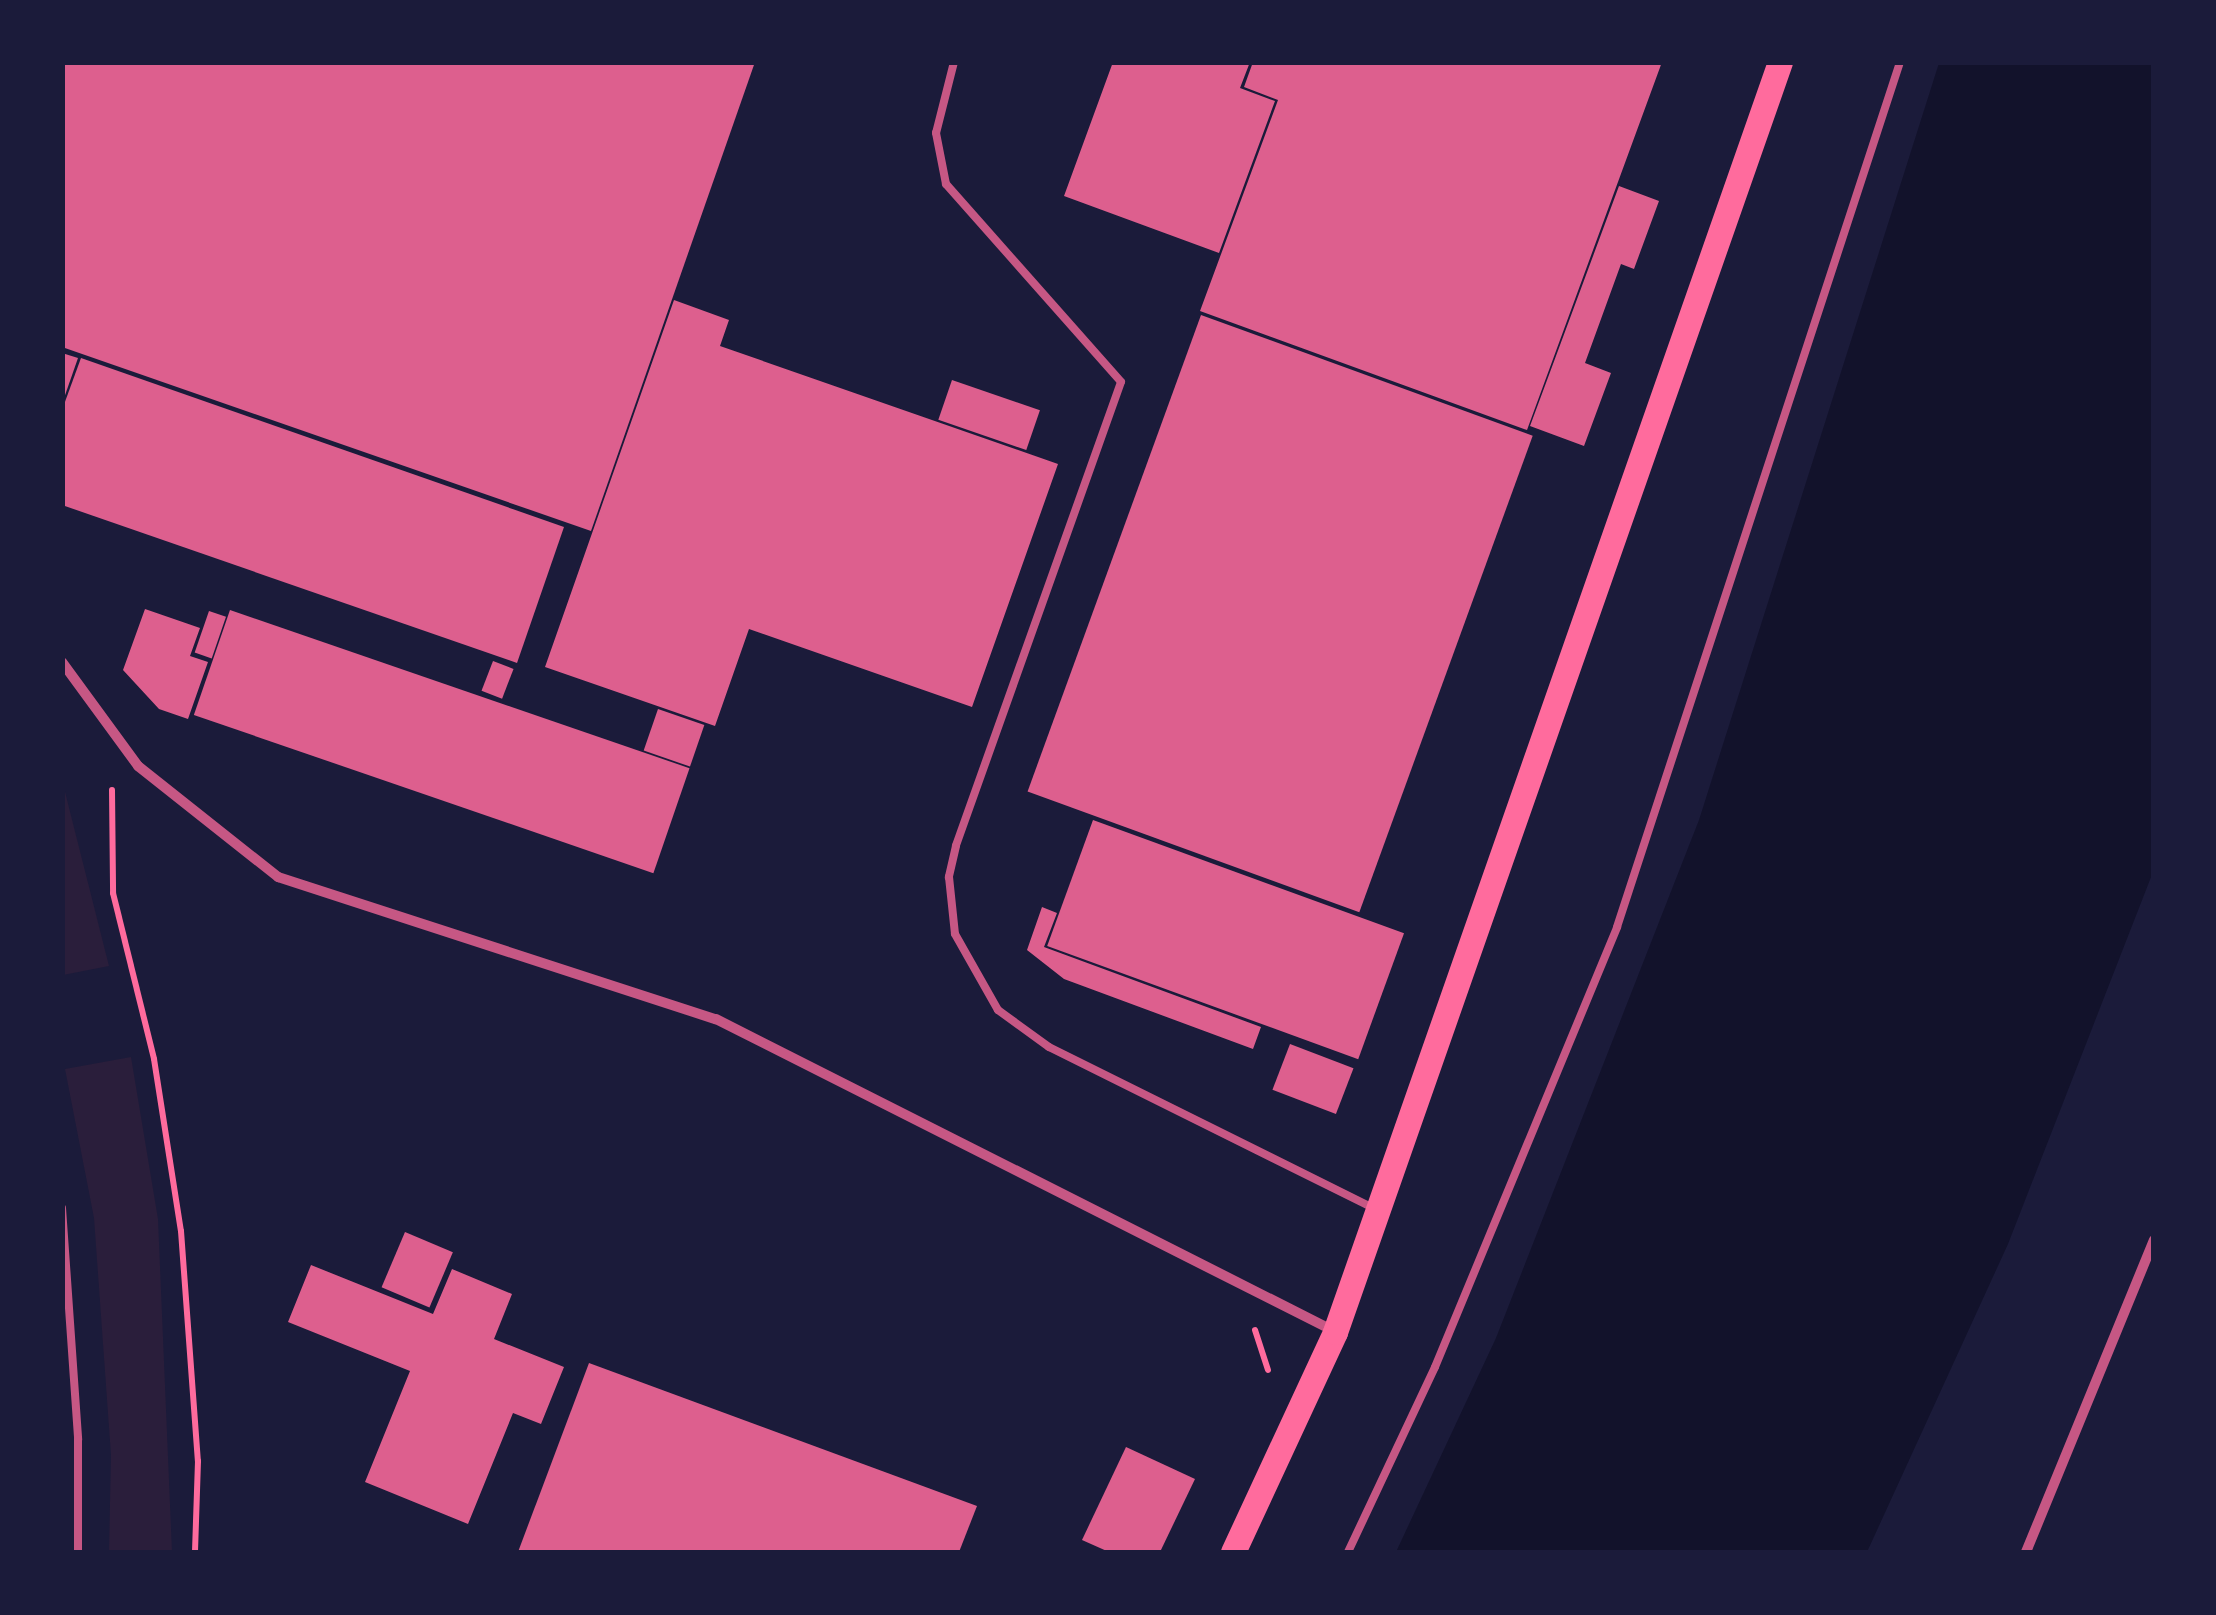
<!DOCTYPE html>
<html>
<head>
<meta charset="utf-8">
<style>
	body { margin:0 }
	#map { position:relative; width:2216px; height:1615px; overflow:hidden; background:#1b1b3a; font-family:Cabin,sans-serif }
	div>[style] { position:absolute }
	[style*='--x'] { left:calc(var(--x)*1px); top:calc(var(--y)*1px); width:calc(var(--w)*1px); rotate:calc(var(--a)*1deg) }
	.green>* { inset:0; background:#2a1e3b }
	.water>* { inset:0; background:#12122b }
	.building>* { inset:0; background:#dd5f8e; transform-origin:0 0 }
	.path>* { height:6px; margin:-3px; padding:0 3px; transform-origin:3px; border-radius:3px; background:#ff6b9d }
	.service>* { height:8px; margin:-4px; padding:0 4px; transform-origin:4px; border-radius:4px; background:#c65784 }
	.minor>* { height:10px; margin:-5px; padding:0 5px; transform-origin:5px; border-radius:5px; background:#c65784 }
	.primary>* { height:25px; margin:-12.5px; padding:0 12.5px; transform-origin:12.5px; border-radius:12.5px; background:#ff6b9d }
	span { translate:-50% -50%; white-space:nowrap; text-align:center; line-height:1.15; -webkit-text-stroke:10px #1b1b3a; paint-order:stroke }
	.frame { position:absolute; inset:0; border:65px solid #1b1b3a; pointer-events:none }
</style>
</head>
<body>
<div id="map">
	<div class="green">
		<div style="clip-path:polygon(62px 780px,109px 966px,63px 975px,62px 975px)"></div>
		<div style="clip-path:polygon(131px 1057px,158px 1219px,172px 1552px,109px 1552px,111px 1455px,94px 1218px,65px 1069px)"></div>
	</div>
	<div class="water">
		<div style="clip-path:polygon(1939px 63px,2153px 63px,2153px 872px,2008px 1244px,1867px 1552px,1396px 1552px,1496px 1338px,1699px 820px)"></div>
	</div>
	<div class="building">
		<div style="clip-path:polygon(62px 62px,755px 62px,591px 531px,62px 347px)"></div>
		<div style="clip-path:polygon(1113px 62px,1250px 62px,1240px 88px,1275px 101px,1219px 253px,1064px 196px)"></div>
		<div style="clip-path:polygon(1253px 62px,1662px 62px,1527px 430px,1200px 311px,1278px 100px,1244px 87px)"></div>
		<div style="clip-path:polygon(1619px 186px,1659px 201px,1634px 269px,1621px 264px,1585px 363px,1611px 373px,1584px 446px,1530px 426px)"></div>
		<div style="clip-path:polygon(674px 300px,729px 320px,720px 346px,1058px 464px,972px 707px,749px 629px,715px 726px,545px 667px)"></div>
		<div style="left:1201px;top:315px;width:353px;height:507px;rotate:20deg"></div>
		<div style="clip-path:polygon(62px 353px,78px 358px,63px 401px,62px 401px)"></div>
		<div style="clip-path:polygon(81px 358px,564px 527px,517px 663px,62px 505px,62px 410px)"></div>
		<div style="left:952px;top:380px;width:93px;height:42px;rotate:19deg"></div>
		<div style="clip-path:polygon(145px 609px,200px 628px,190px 656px,208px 662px,188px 719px,159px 709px,123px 670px)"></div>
		<div style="left:230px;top:610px;width:486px;height:111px;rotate:19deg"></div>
		<div style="left:209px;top:611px;width:18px;height:44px;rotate:19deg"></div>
		<div style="left:493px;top:661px;width:22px;height:32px;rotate:21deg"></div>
		<div style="left:658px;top:709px;width:49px;height:44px;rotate:19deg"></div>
		<div style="left:1093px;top:820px;width:331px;height:134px;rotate:20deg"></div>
		<div style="clip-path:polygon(1042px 907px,1057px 913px,1044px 947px,1261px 1027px,1253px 1049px,1064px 979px,1027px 950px)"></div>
		<div style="left:1290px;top:1044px;width:68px;height:49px;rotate:21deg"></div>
		<div style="left:405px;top:1232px;width:52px;height:60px;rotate:23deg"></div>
		<div style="clip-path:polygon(311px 1265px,433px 1314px,452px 1269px,512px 1294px,494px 1339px,564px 1367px,541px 1424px,513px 1413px,468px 1524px,365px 1482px,410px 1371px,288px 1322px)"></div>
		<div style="clip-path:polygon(589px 1363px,977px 1506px,959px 1552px,518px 1552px)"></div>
		<div style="clip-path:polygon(1126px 1447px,1195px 1479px,1160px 1552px,1109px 1552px,1082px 1540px)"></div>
	</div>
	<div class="path">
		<div style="--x:112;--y:790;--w:103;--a:89.4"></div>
		<div style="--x:113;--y:893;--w:171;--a:76.1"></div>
		<div style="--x:154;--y:1059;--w:174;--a:81.1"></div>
		<div style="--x:181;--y:1231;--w:231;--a:85.8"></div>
		<div style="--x:198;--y:1461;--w:91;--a:91.9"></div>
		<div style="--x:1255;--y:1330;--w:42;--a:72"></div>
	</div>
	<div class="service">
		<div style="--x:954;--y:62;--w:73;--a:104.2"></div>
		<div style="--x:936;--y:133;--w:52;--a:78.9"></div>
		<div style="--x:946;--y:184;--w:264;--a:48.5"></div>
		<div style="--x:1121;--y:382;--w:492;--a:109.6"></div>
		<div style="--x:956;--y:846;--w:32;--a:103"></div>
		<div style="--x:949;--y:877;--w:57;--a:84"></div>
		<div style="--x:955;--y:934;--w:87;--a:60.5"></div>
		<div style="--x:998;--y:1010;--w:63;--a:36"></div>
		<div style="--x:1049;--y:1047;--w:362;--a:26.4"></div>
		<div style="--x:62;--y:1208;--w:232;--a:86"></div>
		<div style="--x:78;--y:1439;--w:113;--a:90"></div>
		<div style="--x:1348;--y:1552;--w:204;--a:-64.8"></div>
		<div style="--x:1435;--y:1367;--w:476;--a:-67.5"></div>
		<div style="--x:1617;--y:927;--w:910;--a:-71.88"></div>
	</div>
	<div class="minor">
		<div style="--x:62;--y:662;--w:129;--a:53.8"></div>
		<div style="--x:138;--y:766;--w:179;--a:38.4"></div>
		<div style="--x:278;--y:877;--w:460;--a:18"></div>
		<div style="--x:716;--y:1019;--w:692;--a:26.79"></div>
		<div style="--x:2026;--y:1552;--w:337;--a:-67.7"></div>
	</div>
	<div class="primary">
		<div style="--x:1233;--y:1552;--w:242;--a:-65.1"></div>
		<div style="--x:1335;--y:1332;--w:1346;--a:-70.69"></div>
	</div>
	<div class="frame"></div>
</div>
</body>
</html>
